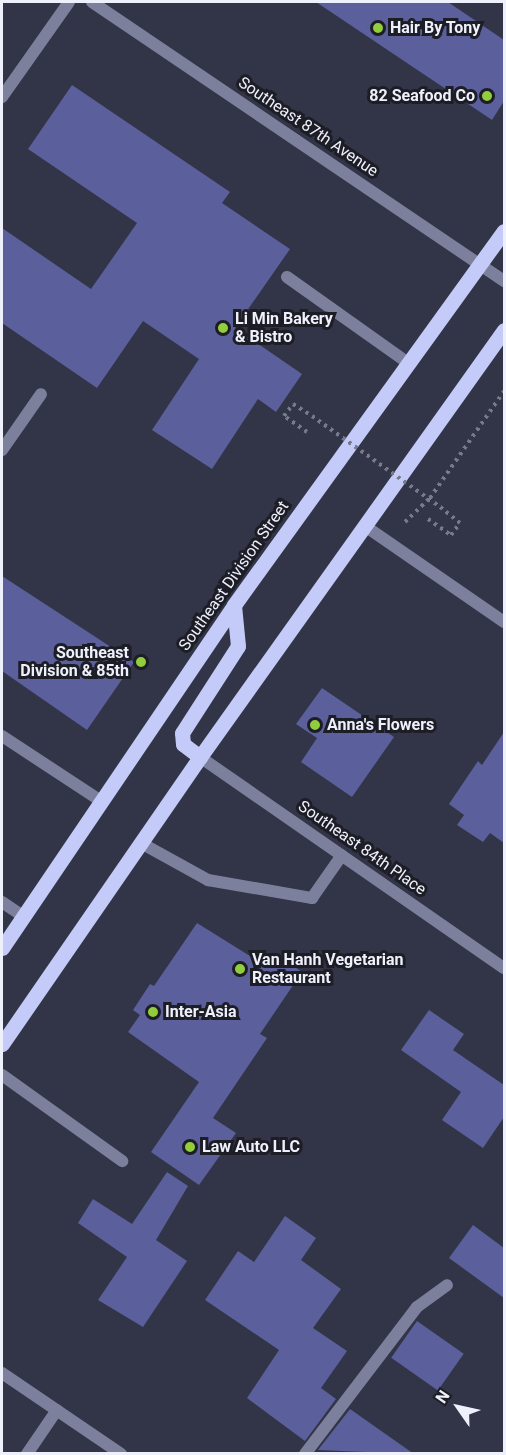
<!DOCTYPE html>
<html>
<head>
<meta charset="utf-8">
<style>
	body { margin:0 }
	#map { position:relative; width:506px; height:1455px; overflow:hidden; background:#323547; font-family:Roboto,sans-serif }
	div>[style] { position:absolute }
	[style*='--x'] { left:calc(var(--x)*1px); top:calc(var(--y)*1px); width:calc(var(--w)*1px); rotate:calc(var(--a)*1deg) }
	.building>* { inset:0; background:#5b5f9b; transform-origin:0 0 }
	.path>* { height:4px; margin-top:-2px; transform-origin:0; background:repeating-linear-gradient(90deg,#777a89 0 3px,transparent 0 7.5px) }
	.service>* { height:12px; margin:-6px; padding:0 6px; transform-origin:6px; border-radius:6px; background:#7d809c }
	.minor>* { height:12px; margin:-6px; padding:0 6px; transform-origin:6px; border-radius:6px; background:#7d809c }
	.primary>* { height:15px; margin:-7.5px; padding:0 7.5px; transform-origin:7.5px; border-radius:7.5px; background:#c5cbf9 }
	.path-bridge>* { height:4px; margin-top:-2px; transform-origin:0; background:repeating-linear-gradient(90deg,#777a89 0 3px,transparent 0 7.5px) }
	.dots>* { width:16px; height:16px; translate:-50% -50%; box-sizing:border-box; border:3px solid #1c1d25; border-radius:50% }
	span { translate:-50% -50%; white-space:nowrap; text-align:center; line-height:1.15; -webkit-text-stroke:6px #1c1d25; paint-order:stroke }
	.poi-label { font-size:16px; color:#eef0fc; font-weight:700 }
	.left { translate:0 -50%; text-align:left }
	.right { translate:-100% -50%; text-align:right }
	.street-label { font-size:16px; color:#eef0fc }
	.frame { position:absolute; inset:0; border:3px solid #eef0fc; pointer-events:none }
	.north { position:absolute; left:428px; top:1377px; width:60px; height:60px; -webkit-text-stroke:4px #1c1d25; paint-order:stroke; rotate:304deg; font-size:16px; font-weight:700; line-height:24px; text-align:center; color:#eef0fc }
	.north::after { content:''; display:block; margin:auto; width:21px; height:27px; background:#eef0fc; clip-path:polygon(50% 0,100% 100%,50% 72%,0 100%) }
</style>
</head>
<body>
<div id="map">
	<div class="building">
		<div style="clip-path:polygon(316px 2px,448px 2px,504px 40px,504px 101px,492px 120px)"></div>
		<div style="clip-path:polygon(72px 85px,230px 192px,222px 203px,290px 249px,235px 328px,302px 374px,276px 412px,258px 399px,212px 469px,152px 430px,199px 359px,143px 321px,97px 388px,2px 323px,2px 228px,91px 289px,137px 223px,28px 149px)"></div>
		<div style="clip-path:polygon(2px 576px,134px 662px,87px 730px,2px 671px)"></div>
		<div style="clip-path:polygon(322px 688px,394px 737px,352px 797px,301px 762px,317px 738px,296px 724px)"></div>
		<div style="clip-path:polygon(504px 732px,504px 843px,490px 833px,483px 842px,457px 825px,464px 815px,449px 804px,478px 761px,482px 765px)"></div>
		<div style="clip-path:polygon(197px 923px,266px 966px,274px 953px,302px 972px,260px 1034px,267px 1038px,213px 1118px,236px 1133px,199px 1185px,151px 1152px,199px 1082px,128px 1032px,140px 1015px,133px 1010px,150px 984px,154px 986px)"></div>
		<div style="clip-path:polygon(429px 1010px,464px 1034px,453px 1050px,504px 1085px,504px 1117px,483px 1148px,442px 1120px,461px 1092px,401px 1050px)"></div>
		<div style="clip-path:polygon(167px 1172px,188px 1186px,156px 1240px,187px 1261px,143px 1327px,98px 1300px,127px 1257px,78px 1223px,93px 1199px,132px 1224px)"></div>
		<div style="clip-path:polygon(285px 1216px,316px 1238px,301px 1260px,341px 1289px,313px 1328px,347px 1351px,321px 1388px,336px 1399px,305px 1441px,247px 1398px,279px 1350px,205px 1300px,238px 1251px,254px 1262px)"></div>
		<div style="clip-path:polygon(473px 1225px,504px 1248px,504px 1298px,449px 1258px)"></div>
		<div style="left:417px;top:1321px;width:57px;height:45px;rotate:35deg"></div>
		<div style="clip-path:polygon(350px 1409px,414px 1454px,318px 1450px)"></div>
	</div>
	<div class="path">
		<div style="--x:307;--y:432;--w:28;--a:-145"></div>
		<div style="--x:284;--y:416;--w:15;--a:-53"></div>
		<div style="--x:293;--y:404;--w:22;--a:32"></div>
		<div style="--x:428;--y:519;--w:28;--a:35"></div>
		<div style="--x:451;--y:535;--w:15;--a:-53"></div>
		<div style="--x:460;--y:523;--w:26;--a:-141"></div>
		<div style="--x:405;--y:522;--w:35;--a:-44"></div>
		<div style="--x:430;--y:498;--w:130;--a:-55.3"></div>
	</div>
	<div class="service">
		<div style="--x:2;--y:97;--w:116;--a:-54.8"></div>
		<div style="--x:287;--y:277;--w:148;--a:35.4"></div>
		<div style="--x:2;--y:450;--w:68;--a:-55.1"></div>
		<div style="--x:141;--y:843;--w:77;--a:28.9"></div>
		<div style="--x:208;--y:880;--w:106;--a:9.8"></div>
		<div style="--x:312;--y:898;--w:52;--a:-55.1"></div>
		<div style="--x:2;--y:902;--w:25;--a:34"></div>
		<div style="--x:2;--y:1075;--w:148;--a:35.6"></div>
		<div style="--x:27;--y:1454;--w:53;--a:-55.7"></div>
		<div style="--x:305;--y:1454;--w:185;--a:-52.7"></div>
		<div style="--x:417;--y:1307;--w:37;--a:-36"></div>
	</div>
	<div class="minor">
		<div style="--x:92;--y:2;--w:498;--a:34.1"></div>
		<div style="--x:365;--y:526;--w:169;--a:34.6"></div>
		<div style="--x:2;--y:736;--w:118;--a:33.3"></div>
		<div style="--x:200;--y:757;--w:370;--a:34.8"></div>
		<div style="--x:2;--y:1373;--w:144;--a:34.2"></div>
	</div>
	<div class="primary">
		<div style="--x:200;--y:757;--w:21;--a:-143"></div>
		<div style="--x:183;--y:744;--w:11;--a:-95"></div>
		<div style="--x:182;--y:733;--w:103;--a:-57.2"></div>
		<div style="--x:238;--y:646;--w:41;--a:-95.6"></div>
		<div style="--x:2;--y:948;--w:414;--a:-55.9"></div>
		<div style="--x:234;--y:605;--w:461;--a:-54.2"></div>
		<div style="--x:2;--y:1044;--w:349;--a:-55.4"></div>
		<div style="--x:200;--y:757;--w:524;--a:-54.55"></div>
	</div>
	<div class="path-bridge">
		<div style="--x:312;--y:416;--w:157;--a:35.4"></div>
	</div>
	<div class="dots">
		<div style="left:378px;top:28px;background:#92cd3e"></div>
		<div style="left:487px;top:96px;background:#92cd3e"></div>
		<div style="left:223px;top:328px;background:#92cd3e"></div>
		<div style="left:141px;top:662px;background:#92cd3e"></div>
		<div style="left:315px;top:725px;background:#92cd3e"></div>
		<div style="left:240px;top:969px;background:#92cd3e"></div>
		<div style="left:153px;top:1012px;background:#92cd3e"></div>
		<div style="left:190px;top:1147px;background:#92cd3e"></div>
	</div>
	<div class="poi-label">
		<span class="left" style="left:390px;top:28px">Hair By Tony</span>
		<span class="right" style="left:475px;top:96px">82 Seafood Co</span>
		<span class="left" style="left:235px;top:328px">Li Min Bakery<br>&amp; Bistro</span>
		<span class="right" style="left:129px;top:662px">Southeast<br>Division &amp; 85th</span>
		<span class="left" style="left:327px;top:725px">Anna's Flowers</span>
		<span class="left" style="left:252px;top:969px">Van Hanh Vegetarian<br>Restaurant</span>
		<span class="left" style="left:165px;top:1012px">Inter-Asia</span>
		<span class="left" style="left:202px;top:1147px">Law Auto LLC</span>
	</div>
	<div class="street-label">
		<span style="left:308px;top:127px;rotate:34deg">Southeast 87th Avenue</span>
		<span style="left:234px;top:576px;rotate:-55deg">Southeast Division Street</span>
		<span style="left:362px;top:848px;rotate:35deg">Southeast 84th Place</span>
	</div>
	<div class="frame"></div>
	<div class="north">N</div>
</div>
</body>
</html>
